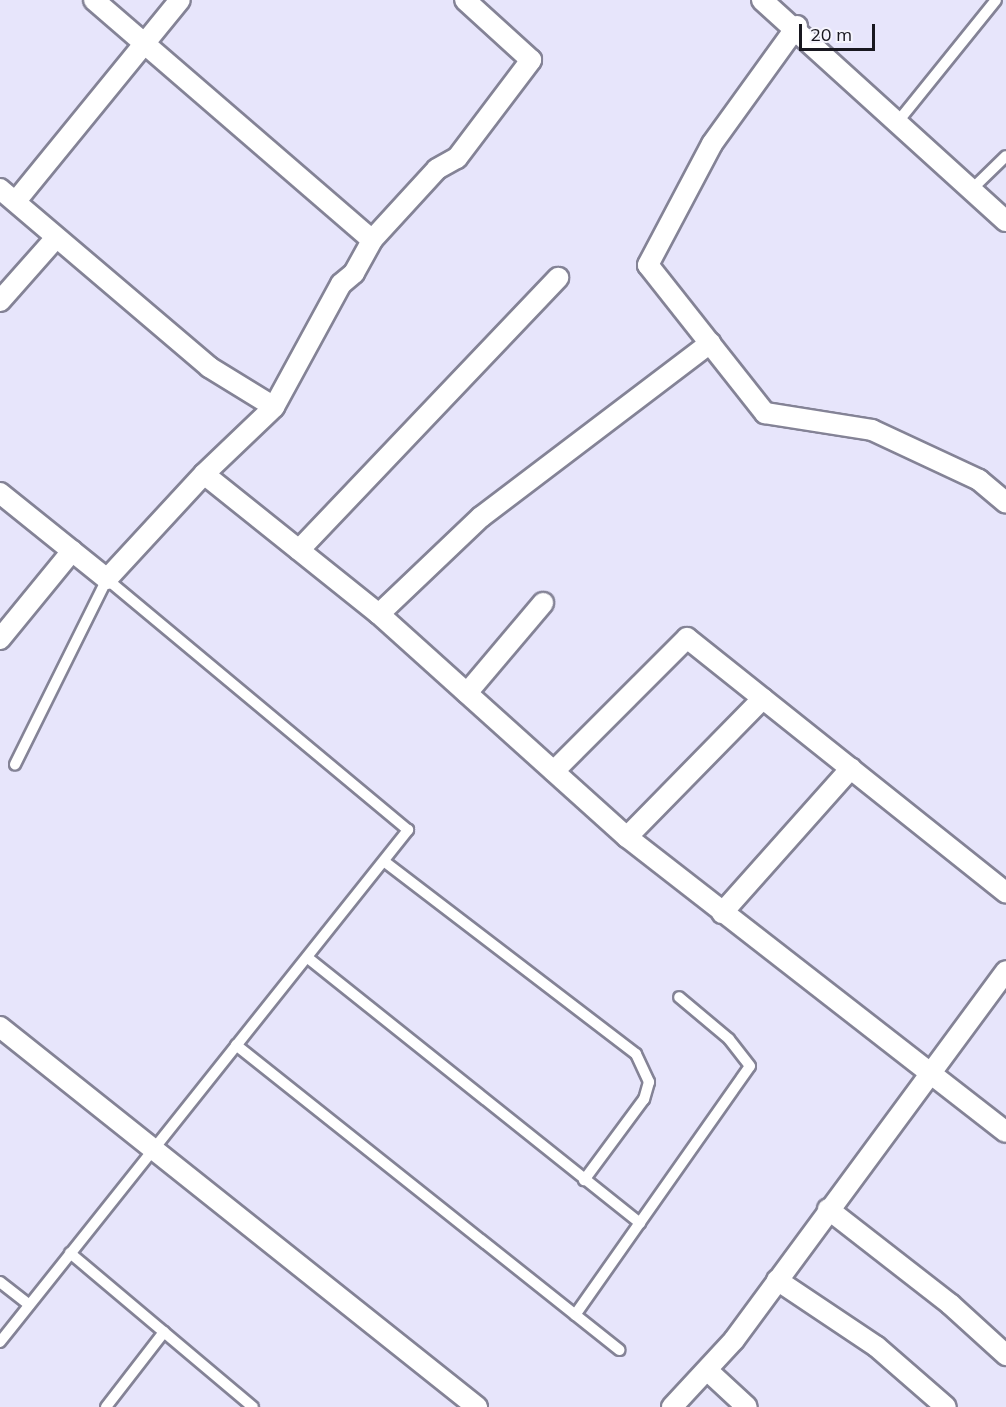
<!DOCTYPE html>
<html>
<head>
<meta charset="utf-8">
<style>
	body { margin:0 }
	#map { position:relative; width:1006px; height:1407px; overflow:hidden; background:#e7e5fb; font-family:Mulish,sans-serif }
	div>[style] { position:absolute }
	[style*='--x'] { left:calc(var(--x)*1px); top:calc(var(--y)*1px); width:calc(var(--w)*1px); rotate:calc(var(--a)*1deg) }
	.roads { filter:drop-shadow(2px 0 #848396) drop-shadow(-2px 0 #848396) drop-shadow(0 2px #848396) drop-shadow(0 -2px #848396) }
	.lane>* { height:10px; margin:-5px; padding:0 5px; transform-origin:5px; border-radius:5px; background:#fff }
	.street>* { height:20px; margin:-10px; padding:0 10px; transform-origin:10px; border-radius:10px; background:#fff }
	span { translate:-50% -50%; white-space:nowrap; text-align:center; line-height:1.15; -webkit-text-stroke:4.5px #f5f4fd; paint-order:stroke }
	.scale { position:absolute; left:799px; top:24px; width:76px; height:27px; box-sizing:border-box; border:3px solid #18171f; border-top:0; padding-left:8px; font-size:18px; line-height:21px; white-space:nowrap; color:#18171f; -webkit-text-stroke:4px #f5f4fd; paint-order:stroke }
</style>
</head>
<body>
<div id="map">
	<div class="roads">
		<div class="lane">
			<div style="--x:896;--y:124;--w:159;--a:-51.1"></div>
			<div style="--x:970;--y:191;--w:50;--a:-44.2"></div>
			<div style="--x:385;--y:862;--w:316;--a:37.4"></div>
			<div style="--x:636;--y:1054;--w:31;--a:65"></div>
			<div style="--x:649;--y:1082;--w:18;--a:106"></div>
			<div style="--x:644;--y:1099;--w:101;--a:126.5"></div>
			<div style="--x:308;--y:958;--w:425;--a:38.6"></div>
			<div style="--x:236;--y:1045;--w:490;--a:38.5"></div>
			<div style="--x:70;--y:1253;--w:239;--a:40.1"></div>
			<div style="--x:0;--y:1282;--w:37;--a:38"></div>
			<div style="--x:575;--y:1315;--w:304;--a:-54.9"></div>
			<div style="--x:750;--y:1066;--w:34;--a:-128"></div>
			<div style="--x:729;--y:1039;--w:65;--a:-140"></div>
			<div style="--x:0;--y:1342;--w:655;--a:-51.45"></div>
			<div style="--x:408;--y:830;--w:392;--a:-140.2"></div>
			<div style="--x:107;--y:579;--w:207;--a:116.4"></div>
			<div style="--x:106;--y:1407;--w:95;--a:-52.3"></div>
		</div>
		<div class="street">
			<div style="--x:94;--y:0;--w:367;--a:40.8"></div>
			<div style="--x:762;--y:0;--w:329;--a:42.2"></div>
			<div style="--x:797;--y:26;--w:145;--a:125.8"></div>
			<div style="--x:712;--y:144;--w:137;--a:117.9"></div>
			<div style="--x:648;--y:265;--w:189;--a:51.7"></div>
			<div style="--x:765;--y:413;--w:108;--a:9"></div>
			<div style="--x:872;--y:430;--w:118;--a:25"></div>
			<div style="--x:979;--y:480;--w:35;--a:40"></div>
			<div style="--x:0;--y:189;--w:275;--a:40.4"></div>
			<div style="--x:209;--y:367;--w:76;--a:31.6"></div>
			<div style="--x:16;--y:201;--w:259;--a:-50.8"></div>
			<div style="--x:0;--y:301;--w:81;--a:-48.5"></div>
			<div style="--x:204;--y:474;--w:97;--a:-43.7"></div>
			<div style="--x:274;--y:407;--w:140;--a:-61.4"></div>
			<div style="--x:341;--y:284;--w:17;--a:-40"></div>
			<div style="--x:354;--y:273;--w:38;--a:-61"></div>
			<div style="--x:372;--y:240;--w:96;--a:-47.5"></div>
			<div style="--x:437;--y:169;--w:23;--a:-29"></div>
			<div style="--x:457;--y:158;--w:123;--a:-52.9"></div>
			<div style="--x:531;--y:60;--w:89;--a:-137.7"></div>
			<div style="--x:0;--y:493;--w:137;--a:38.8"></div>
			<div style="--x:107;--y:579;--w:143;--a:-47.3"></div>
			<div style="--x:204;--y:474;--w:224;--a:38.7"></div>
			<div style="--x:379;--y:614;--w:334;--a:42"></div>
			<div style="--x:627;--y:837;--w:480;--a:37.9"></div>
			<div style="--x:299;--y:550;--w:376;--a:-46.4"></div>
			<div style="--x:379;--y:614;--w:141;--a:-43.6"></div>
			<div style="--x:481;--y:517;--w:288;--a:-37.2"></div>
			<div style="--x:0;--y:639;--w:114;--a:-50.7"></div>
			<div style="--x:467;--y:693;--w:118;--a:-49.8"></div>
			<div style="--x:554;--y:771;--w:188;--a:-45"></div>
			<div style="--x:687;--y:638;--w:408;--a:38.6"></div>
			<div style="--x:627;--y:837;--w:194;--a:-45.6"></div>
			<div style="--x:722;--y:913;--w:194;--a:-48.3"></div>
			<div style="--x:0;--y:1027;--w:610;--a:38.54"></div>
			<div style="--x:828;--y:1209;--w:155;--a:37.9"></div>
			<div style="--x:950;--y:1304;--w:76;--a:42.3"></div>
			<div style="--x:777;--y:1280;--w:120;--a:33.8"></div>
			<div style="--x:877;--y:1347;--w:91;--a:41"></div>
			<div style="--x:707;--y:1370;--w:54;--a:42.8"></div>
			<div style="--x:672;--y:1407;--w:91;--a:-47.2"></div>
			<div style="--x:734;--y:1340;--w:458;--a:-53.6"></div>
		</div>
	</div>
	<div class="scale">20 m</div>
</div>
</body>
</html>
